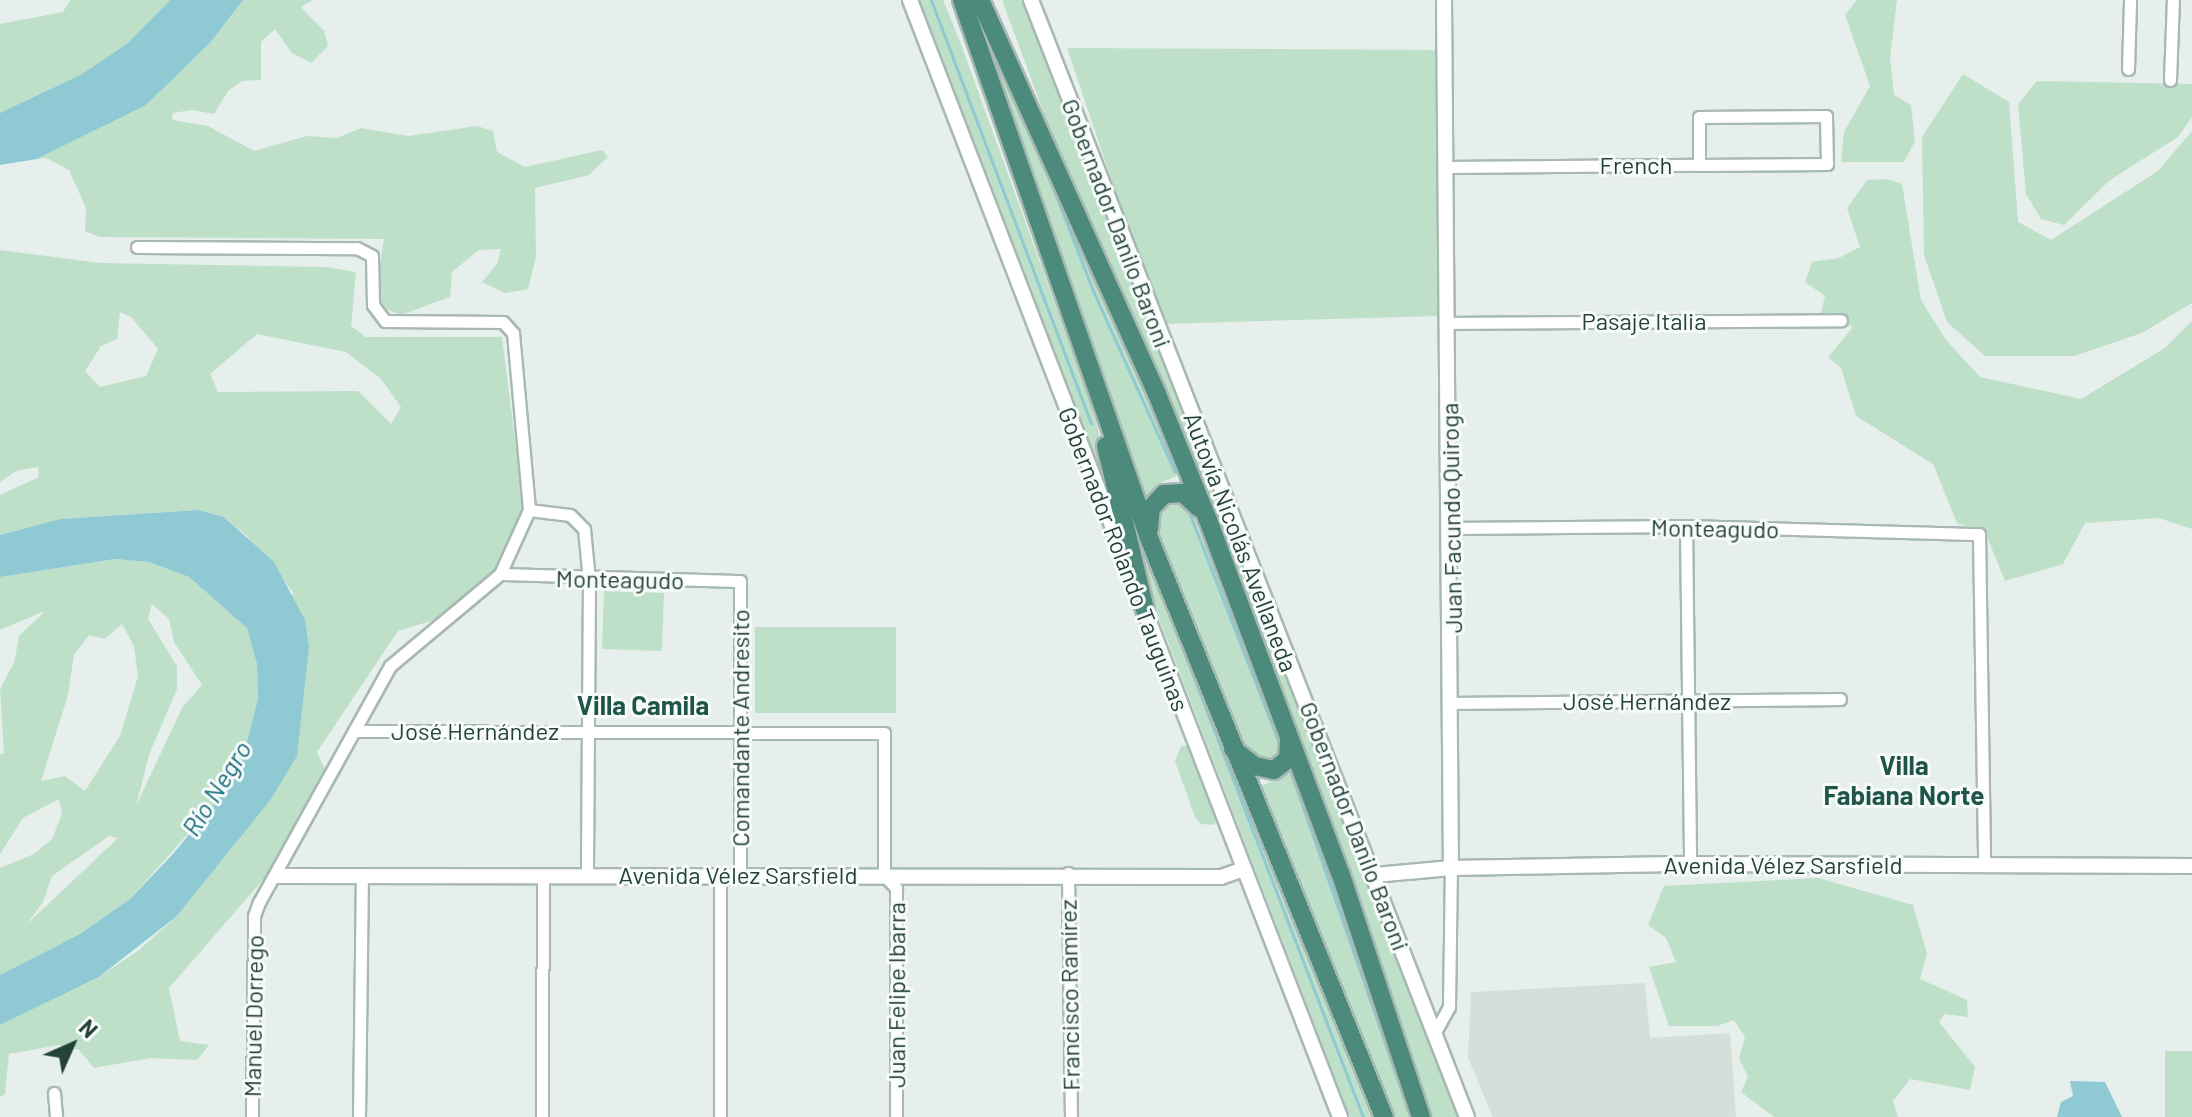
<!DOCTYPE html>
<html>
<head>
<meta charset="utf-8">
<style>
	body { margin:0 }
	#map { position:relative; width:2192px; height:1117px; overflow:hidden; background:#e6efeb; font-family:Barlow,sans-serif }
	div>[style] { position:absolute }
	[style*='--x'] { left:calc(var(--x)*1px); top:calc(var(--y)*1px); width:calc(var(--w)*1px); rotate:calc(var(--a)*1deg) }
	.built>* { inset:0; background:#d4dfda }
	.green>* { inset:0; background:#bfe0c8; transform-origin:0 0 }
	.water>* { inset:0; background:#8ec9d4 }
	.stream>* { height:3px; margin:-1.5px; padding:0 1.5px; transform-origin:1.5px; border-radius:1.5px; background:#8ec9d4 }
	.roads { filter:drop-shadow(2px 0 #a8b8b2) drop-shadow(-2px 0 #a8b8b2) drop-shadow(0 2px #a8b8b2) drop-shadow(0 -2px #a8b8b2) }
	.minor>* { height:11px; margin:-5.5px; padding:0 5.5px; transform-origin:5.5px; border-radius:5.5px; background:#fff }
	.tertiary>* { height:14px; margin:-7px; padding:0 7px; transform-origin:7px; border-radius:7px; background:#fff }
	.trunk>* { height:18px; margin:-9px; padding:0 9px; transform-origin:9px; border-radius:9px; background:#4c8a7c }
	span { translate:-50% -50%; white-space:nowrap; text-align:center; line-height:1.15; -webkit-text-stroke:6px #f7fbf9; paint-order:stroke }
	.street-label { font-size:24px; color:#24423a }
	.neighbourhood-label { font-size:26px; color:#1f5548; font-weight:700 }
	.water-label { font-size:26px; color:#1c6f80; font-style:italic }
	.north { position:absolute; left:32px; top:1005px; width:80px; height:80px; -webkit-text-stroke:6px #f7fbf9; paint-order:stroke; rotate:45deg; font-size:22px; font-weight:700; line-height:32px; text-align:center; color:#24423a }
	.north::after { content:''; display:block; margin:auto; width:28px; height:36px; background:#24423a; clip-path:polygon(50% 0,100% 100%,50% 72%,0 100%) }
</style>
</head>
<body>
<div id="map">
	<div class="built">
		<div style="clip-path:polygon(1645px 983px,1650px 1038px,1730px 1033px,1736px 1117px,1493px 1117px,1468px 1058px,1471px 992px)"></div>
	</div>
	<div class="green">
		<div style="clip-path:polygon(70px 0,170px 0,128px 43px,82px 74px,0 113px,0 24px,63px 12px)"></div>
		<div style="clip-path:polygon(243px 0,313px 0,301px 7px,324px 31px,328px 46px,311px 63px,292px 53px,275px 29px,261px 42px,261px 80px,242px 81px,228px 91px,214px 114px,192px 110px,173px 113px,172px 120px,208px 126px,254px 151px,307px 136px,337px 138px,361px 128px,409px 136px,477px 126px,493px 131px,497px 152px,525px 167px,602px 150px,608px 157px,589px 175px,535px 188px,536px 257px,528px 289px,505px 293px,482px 282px,497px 264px,501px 249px,479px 250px,452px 272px,450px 297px,401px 315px,383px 308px,377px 285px,384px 239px,100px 237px,85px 231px,86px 208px,69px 170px,46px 158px,37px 159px,146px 105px,210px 43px)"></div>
		<div style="clip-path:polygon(920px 0,943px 0,961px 44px,1089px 398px,1138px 572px)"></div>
		<div style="clip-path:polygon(1002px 0,1026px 0,1459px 1117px,1429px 1117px,1310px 761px,1178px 422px,1064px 168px)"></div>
		<div style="clip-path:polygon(1857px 0,1897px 0,1890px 58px,1894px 95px,1911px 105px,1915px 141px,1904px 162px,1841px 162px,1844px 132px,1870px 86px,1845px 15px)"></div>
		<div style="clip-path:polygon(986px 36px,1151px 393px,1181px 474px,1157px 484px,1144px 499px)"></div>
		<div style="clip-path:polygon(1067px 48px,1437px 50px,1437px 316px,1160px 324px)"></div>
		<div style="clip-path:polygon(1963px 74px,2009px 102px,2018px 222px,2051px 240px,2158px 171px,2192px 131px,2192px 303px,2142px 333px,2074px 356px,1985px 356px,1947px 322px,1924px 255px,1922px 137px)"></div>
		<div style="clip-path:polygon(2037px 81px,2192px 84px,2192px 117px,2178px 137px,2110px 180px,2064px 225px,2041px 219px,2026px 194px,2018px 104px)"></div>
		<div style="clip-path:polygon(1887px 179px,1902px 184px,1921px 300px,1946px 340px,1980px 377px,2081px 399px,2165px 348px,2192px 321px,2192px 529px,2159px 518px,2085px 523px,2063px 564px,2005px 581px,1985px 532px,1957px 523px,1933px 464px,1856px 416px,1841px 368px,1828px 357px,1853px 327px,1821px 313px,1825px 296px,1805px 282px,1812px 262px,1839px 258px,1860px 247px,1847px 208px,1867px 180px)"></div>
		<div style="clip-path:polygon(evenodd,0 250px,100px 263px,327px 267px,356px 272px,351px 326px,366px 337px,502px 337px,524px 511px,496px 570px,444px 617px,398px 631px,317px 752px,328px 776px,274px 867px,169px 988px,180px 1041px,209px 1045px,197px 1060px,150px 1058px,94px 1068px,79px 1050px,59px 1045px,9px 1054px,5px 1094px,0 1097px,0 1025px,99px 977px,139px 950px,177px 916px,238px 840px,293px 592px,247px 536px,224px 517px,199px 510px,60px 519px,0 535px,0 495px,39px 477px,38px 467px,16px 471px,0 482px,0 250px,120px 312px,131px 317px,158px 349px,146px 376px,100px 387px,85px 371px,101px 346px,117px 339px,120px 312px,0 250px,257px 334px,346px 352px,381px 379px,401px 407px,391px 424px,358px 391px,218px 392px,210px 374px,257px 334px)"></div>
		<div style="clip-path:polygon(1127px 495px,1375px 1117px,1350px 1117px,1156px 611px)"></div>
		<div style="clip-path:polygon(1172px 498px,1189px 506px,1283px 735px,1285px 745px,1275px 763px,1248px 756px,1153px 524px,1155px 509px)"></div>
		<div style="clip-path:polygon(evenodd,115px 559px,149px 562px,189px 577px,247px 628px,257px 664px,258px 699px,244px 753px,215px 803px,130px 899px,80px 934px,0 975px,0 868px,34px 854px,52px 839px,62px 814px,59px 799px,23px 818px,0 854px,0 754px,4px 754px,0 689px,14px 663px,19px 636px,45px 611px,0 630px,0 577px,115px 559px,152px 604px,169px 619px,174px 642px,202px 685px,182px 708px,136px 806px,149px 755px,177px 689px,177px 666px,148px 619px,152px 604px,115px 559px,122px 624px,134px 646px,138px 676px,120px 736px,85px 791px,65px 776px,41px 781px,68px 695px,74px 655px,89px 635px,105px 639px,122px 624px,115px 559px,109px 836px,118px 838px,27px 924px,43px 902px,52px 876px,109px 836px)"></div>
		<div style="left:604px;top:591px;width:60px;height:58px;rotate:2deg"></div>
		<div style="left:755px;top:627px;width:141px;height:86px"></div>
		<div style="clip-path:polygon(1181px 746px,1190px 746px,1219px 819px,1213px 825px,1201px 824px,1195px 817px,1175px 761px)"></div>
		<div style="clip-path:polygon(1292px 760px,1307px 797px,1413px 1117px,1394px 1117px,1257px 788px,1279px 778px)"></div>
		<div style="clip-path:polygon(1818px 878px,1913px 905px,1927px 954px,1920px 979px,1967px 1000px,1968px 1017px,1944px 1014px,1939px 1022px,1975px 1067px,1970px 1090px,1910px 1079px,1893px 1101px,1898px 1117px,1774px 1117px,1741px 1092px,1748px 1077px,1739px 1058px,1745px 1037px,1734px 1020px,1717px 1026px,1669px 1026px,1649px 967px,1676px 962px,1666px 938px,1648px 925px,1664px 886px)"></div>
		<div style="left:2165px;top:1051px;width:27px;height:66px"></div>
	</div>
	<div class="water">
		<div style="clip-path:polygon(170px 0,243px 0,210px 43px,146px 105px,37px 159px,0 165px,0 113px,82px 74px,128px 43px)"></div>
		<div style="clip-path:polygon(199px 510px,224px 517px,274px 562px,305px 620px,309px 647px,297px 756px,271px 799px,177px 916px,99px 977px,0 1025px,0 975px,80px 934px,130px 899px,173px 854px,215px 803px,244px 753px,258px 699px,257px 664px,247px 628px,189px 577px,149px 562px,115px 559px,0 577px,0 535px,60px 519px)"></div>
		<div style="clip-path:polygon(2070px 1081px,2105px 1082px,2122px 1117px,2057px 1117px,2061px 1102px,2073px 1096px)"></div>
	</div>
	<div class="stream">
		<div style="--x:931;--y:0;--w:453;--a:69.3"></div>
		<div style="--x:1039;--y:152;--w:151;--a:68.7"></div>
		<div style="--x:1094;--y:293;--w:196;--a:65.7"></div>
		<div style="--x:1187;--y:507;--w:256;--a:68.7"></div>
		<div style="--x:1159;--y:587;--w:568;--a:68.95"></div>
		<div style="--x:1290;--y:770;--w:367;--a:70.8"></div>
		<div style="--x:1428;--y:1036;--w:87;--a:69.1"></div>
	</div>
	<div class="roads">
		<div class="minor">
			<div style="--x:2128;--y:69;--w:69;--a:-88.3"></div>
			<div style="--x:2170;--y:80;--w:80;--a:-87.9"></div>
			<div style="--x:1446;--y:167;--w:253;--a:-0.5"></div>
			<div style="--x:1699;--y:165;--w:128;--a:-0.4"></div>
			<div style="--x:1827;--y:164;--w:48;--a:-91.2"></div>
			<div style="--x:1826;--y:116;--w:127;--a:179.5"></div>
			<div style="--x:1699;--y:117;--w:48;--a:90"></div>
			<div style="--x:137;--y:247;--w:220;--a:0.3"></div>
			<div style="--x:357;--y:248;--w:17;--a:28"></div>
			<div style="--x:372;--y:256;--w:49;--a:88.8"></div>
			<div style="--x:373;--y:305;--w:20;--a:53"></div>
			<div style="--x:385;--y:321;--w:118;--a:0.5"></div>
			<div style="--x:503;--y:322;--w:15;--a:48"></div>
			<div style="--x:513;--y:333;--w:178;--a:84.8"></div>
			<div style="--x:529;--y:510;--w:70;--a:114.4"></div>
			<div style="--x:500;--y:574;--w:143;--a:140.1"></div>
			<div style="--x:390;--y:666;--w:270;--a:119"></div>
			<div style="--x:259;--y:902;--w:15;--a:110"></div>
			<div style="--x:254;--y:916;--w:201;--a:90.6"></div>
			<div style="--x:1448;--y:323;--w:393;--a:-0.4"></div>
			<div style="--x:529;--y:510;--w:41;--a:7"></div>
			<div style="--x:570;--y:515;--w:20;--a:45"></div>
			<div style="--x:584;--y:529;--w:51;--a:84.4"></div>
			<div style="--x:589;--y:580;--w:295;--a:90.4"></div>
			<div style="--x:1686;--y:526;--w:338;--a:89.3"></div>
			<div style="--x:1451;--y:528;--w:235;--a:-0.5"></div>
			<div style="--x:1686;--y:526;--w:293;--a:1.6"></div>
			<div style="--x:1979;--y:534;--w:331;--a:89.1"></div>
			<div style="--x:500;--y:574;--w:240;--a:1.7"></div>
			<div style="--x:740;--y:581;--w:294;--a:90"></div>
			<div style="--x:1453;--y:703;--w:387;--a:-0.6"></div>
			<div style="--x:354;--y:731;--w:530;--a:0.22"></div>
			<div style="--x:884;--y:733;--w:142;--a:90"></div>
			<div style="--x:884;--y:875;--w:18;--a:47"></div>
			<div style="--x:896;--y:888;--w:229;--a:90"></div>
			<div style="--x:1068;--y:873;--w:244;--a:89.3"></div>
			<div style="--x:1435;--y:1032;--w:29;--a:-61"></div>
			<div style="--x:1449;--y:1007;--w:139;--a:-89.2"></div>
			<div style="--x:54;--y:1093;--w:24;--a:85"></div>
			<div style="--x:359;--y:1117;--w:241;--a:-89.3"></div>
			<div style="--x:542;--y:1117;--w:242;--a:-89.8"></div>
			<div style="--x:720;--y:1117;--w:241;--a:-90"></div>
		</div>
		<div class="tertiary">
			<div style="--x:910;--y:0;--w:607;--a:68.97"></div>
			<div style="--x:1031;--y:0;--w:1199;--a:68.68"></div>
			<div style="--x:1444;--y:0;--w:868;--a:89.54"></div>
			<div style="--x:1141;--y:601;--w:553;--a:68.91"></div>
			<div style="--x:1375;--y:875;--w:76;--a:-5.3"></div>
			<div style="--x:1451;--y:868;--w:239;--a:-1"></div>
			<div style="--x:1690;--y:864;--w:502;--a:0.23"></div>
			<div style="--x:277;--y:876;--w:944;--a:0.06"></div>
			<div style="--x:1221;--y:877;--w:24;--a:-19"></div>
		</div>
		<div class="trunk">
			<div style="--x:962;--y:0;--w:570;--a:70.83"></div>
			<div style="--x:1149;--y:538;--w:625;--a:67.91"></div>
			<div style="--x:980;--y:0;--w:432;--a:65.8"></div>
			<div style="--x:1157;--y:394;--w:136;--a:68"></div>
			<div style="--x:1208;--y:520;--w:379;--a:69.5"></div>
			<div style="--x:1341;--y:875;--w:255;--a:71.7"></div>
			<div style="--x:1106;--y:446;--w:169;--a:76.6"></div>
			<div style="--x:1149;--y:529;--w:21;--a:-85"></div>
			<div style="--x:1151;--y:508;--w:19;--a:-47"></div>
			<div style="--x:1164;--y:494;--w:19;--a:-3"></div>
			<div style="--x:1183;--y:493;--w:22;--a:43"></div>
			<div style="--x:1233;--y:749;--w:28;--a:38"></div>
			<div style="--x:1255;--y:766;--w:19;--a:12"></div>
			<div style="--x:1274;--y:770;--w:18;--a:-38"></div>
			<div style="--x:1288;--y:759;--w:20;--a:-87"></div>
		</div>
	</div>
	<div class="street-label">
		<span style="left:1636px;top:165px">French</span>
		<span style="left:1117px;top:223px;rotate:69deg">Gobernador Danilo Baroni</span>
		<span style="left:1644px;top:321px">Pasaje Italia</span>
		<span style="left:1451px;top:518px;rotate:-91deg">Juan Facundo Quiroga</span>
		<span style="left:1715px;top:528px;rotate:1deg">Monteagudo</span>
		<span style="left:1241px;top:542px;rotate:69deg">Autovía Nicolás Avellaneda</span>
		<span style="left:1124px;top:559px;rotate:69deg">Gobernador Rolando Tauguinas</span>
		<span style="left:620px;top:579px;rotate:1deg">Monteagudo</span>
		<span style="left:1647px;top:701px">José Hernández</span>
		<span style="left:740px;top:728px;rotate:-90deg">Comandante Andresito</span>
		<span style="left:475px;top:731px">José Hernández</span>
		<span style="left:1355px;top:826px;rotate:69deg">Gobernador Danilo Baroni</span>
		<span style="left:1783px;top:865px">Avenida Vélez Sarsfield</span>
		<span style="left:738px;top:875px">Avenida Vélez Sarsfield</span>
		<span style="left:896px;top:995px;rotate:-90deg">Juan Felipe Ibarra</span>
		<span style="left:1069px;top:995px;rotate:-91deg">Francisco Ramírez</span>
		<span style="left:253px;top:1016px;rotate:-89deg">Manuel Dorrego</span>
	</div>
	<div class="neighbourhood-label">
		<span style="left:643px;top:705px">Villa Camila</span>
		<span style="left:1904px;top:780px">Villa<br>Fabiana Norte</span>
	</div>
	<div class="water-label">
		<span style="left:216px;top:788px;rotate:-58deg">Río Negro</span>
	</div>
	<div class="north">N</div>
</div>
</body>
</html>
